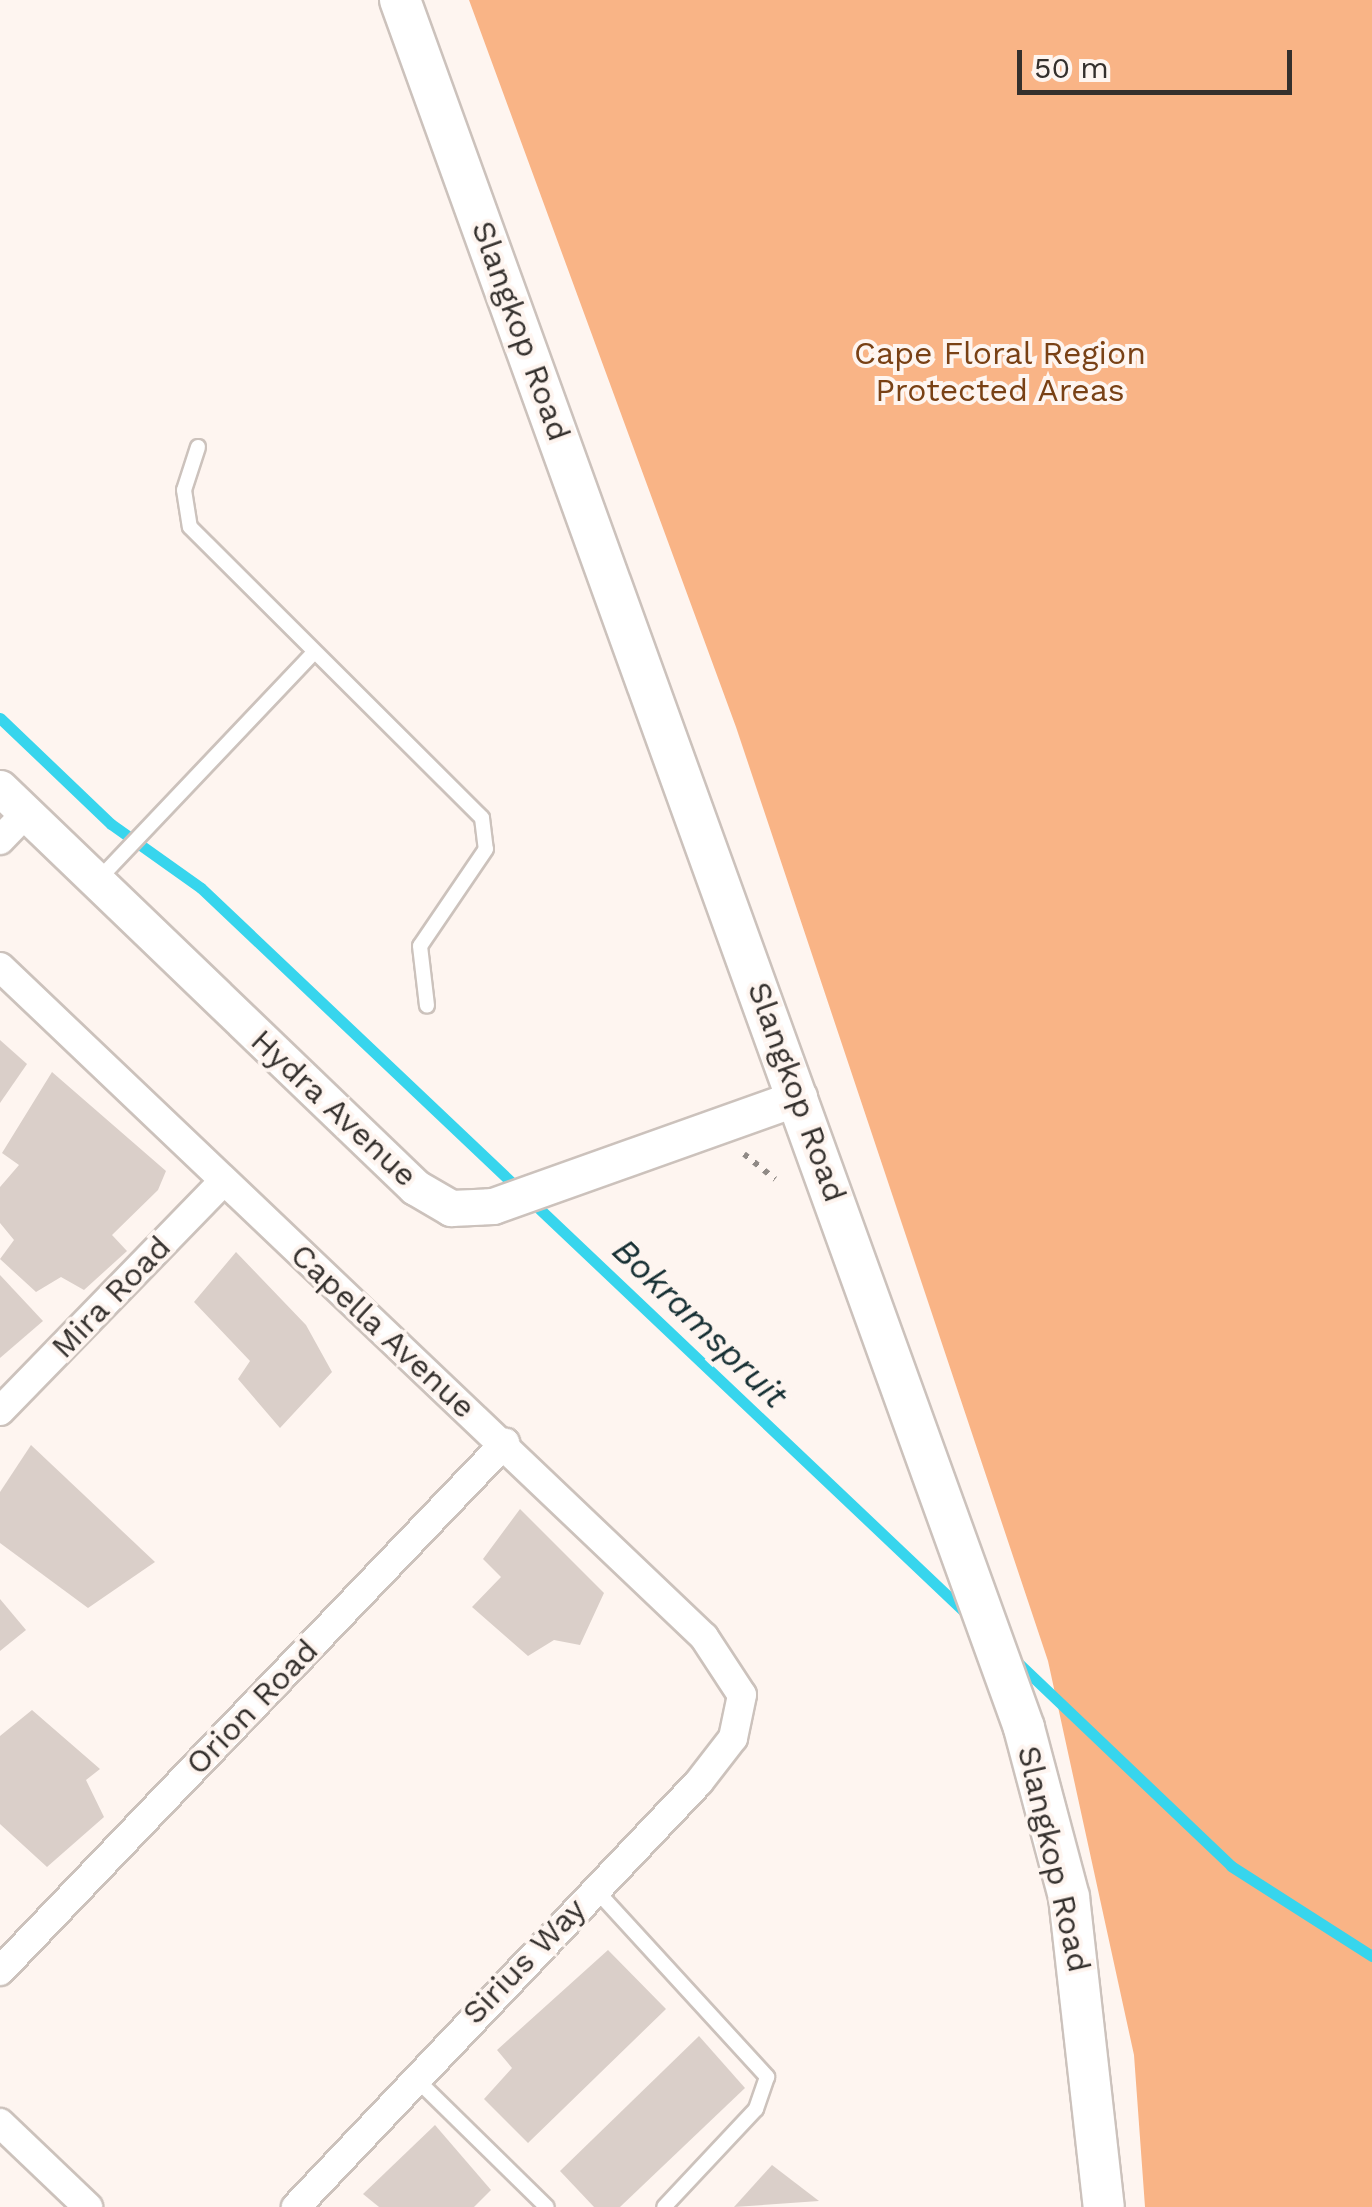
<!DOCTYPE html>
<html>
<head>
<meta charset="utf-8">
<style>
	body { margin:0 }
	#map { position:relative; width:1372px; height:2207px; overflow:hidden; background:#fef5f0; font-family:"Work Sans",sans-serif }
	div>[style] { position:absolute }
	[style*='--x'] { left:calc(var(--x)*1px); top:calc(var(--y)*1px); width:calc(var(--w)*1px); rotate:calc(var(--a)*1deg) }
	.green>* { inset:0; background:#f9b486 }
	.stream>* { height:11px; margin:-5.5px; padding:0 5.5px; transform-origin:5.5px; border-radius:5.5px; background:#37d5ed }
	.building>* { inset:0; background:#dacfc9 }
	.path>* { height:6px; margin-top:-3px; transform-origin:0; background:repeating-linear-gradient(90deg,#908a86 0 5px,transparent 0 13px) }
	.roads { filter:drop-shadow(2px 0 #ccc2bc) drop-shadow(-2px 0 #ccc2bc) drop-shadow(0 2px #ccc2bc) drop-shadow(0 -2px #ccc2bc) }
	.service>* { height:14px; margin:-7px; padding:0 7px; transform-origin:7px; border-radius:7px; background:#fff }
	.minor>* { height:28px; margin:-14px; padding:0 14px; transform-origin:14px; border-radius:14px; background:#fff }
	.tertiary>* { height:35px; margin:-17.5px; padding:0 17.5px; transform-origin:17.5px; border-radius:17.5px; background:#fff }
	.secondary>* { height:40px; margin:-20px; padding:0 20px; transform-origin:20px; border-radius:20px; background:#fff }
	span { translate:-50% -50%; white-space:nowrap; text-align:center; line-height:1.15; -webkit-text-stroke:8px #fef5f0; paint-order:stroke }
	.street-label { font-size:32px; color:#34302d }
	.park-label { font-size:32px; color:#794115 }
	.water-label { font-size:35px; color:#162f33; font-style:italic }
	.scale { position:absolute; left:1017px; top:50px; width:275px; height:45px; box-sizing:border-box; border:5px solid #34302d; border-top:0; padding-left:12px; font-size:30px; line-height:35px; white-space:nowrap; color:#34302d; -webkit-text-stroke:8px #fef5f0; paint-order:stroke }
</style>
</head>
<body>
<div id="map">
	<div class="green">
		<div style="clip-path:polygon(469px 0,1372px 0,1372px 2207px,1145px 2207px,1134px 2055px,1048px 1661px,736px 727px)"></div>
	</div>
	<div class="stream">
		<div style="--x:0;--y:718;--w:153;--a:43.7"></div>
		<div style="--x:111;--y:824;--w:110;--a:35.4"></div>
		<div style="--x:201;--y:888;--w:1057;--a:43.47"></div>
		<div style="--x:1014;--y:1659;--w:300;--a:43.6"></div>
		<div style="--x:1231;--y:1866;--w:167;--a:32.6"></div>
	</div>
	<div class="building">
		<div style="clip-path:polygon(0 1040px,27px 1064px,0 1103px)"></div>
		<div style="clip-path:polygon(52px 1072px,166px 1171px,158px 1190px,112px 1235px,127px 1251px,84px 1290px,61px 1277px,36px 1292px,0 1259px,14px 1240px,0 1223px,0 1187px,19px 1165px,2px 1153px)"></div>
		<div style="clip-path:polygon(236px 1252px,306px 1325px,332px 1372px,280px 1428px,238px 1379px,250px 1361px,194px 1302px)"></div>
		<div style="clip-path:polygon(0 1275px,43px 1321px,0 1358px)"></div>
		<div style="clip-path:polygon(31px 1445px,155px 1562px,88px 1608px,0 1543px,0 1492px)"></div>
		<div style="clip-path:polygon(520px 1509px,604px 1593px,580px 1645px,554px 1640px,528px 1656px,472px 1607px,501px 1577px,483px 1559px)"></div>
		<div style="clip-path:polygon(0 1599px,26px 1630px,0 1651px)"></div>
		<div style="clip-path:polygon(32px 1710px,100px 1769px,86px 1780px,104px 1817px,47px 1867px,0 1824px,0 1736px)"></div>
		<div style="clip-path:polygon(608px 1950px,666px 2009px,528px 2143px,484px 2099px,512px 2068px,497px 2050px)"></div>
		<div style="clip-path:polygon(699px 2036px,745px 2088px,620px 2207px,594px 2207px,560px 2171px)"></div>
		<div style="clip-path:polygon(435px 2125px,491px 2190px,474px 2207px,379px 2207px,363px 2194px)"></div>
		<div style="clip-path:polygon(772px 2165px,819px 2201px,734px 2207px)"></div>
	</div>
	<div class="path">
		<div style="--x:744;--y:1154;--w:40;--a:39"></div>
	</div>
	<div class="roads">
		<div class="service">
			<div style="--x:198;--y:447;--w:45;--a:108"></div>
			<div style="--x:184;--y:490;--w:37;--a:81"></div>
			<div style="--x:190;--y:527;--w:412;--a:44.9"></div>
			<div style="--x:482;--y:818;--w:31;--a:83"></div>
			<div style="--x:486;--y:849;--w:117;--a:124.2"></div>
			<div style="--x:420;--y:946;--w:60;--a:83.3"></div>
			<div style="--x:97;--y:881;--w:314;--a:-46.5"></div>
			<div style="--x:595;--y:1889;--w:255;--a:47.5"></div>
			<div style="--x:767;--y:2077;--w:34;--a:109"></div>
			<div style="--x:756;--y:2109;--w:134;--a:133.2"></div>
			<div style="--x:413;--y:2076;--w:187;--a:44.4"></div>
		</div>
		<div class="minor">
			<div style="--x:0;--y:840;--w:37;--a:-46"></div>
			<div style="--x:0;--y:967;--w:972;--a:43.58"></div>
			<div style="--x:704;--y:1637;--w:69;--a:56.8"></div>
			<div style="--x:742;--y:1695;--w:44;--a:101.8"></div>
			<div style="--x:733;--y:1738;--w:56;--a:127.7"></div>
			<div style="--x:699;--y:1782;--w:586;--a:133.48"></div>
			<div style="--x:0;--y:1411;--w:320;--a:-45.8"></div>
			<div style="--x:0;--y:1971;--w:731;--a:-46.28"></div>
			<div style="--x:0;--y:2123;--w:122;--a:43.7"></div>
		</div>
		<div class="tertiary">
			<div style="--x:0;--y:788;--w:576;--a:43.87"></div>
			<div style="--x:415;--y:1187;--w:42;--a:30.3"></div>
			<div style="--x:451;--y:1208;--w:42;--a:-2.7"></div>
			<div style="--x:493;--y:1206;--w:325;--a:-19.6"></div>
		</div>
		<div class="secondary">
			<div style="--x:400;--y:0;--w:1837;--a:70.14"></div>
			<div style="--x:1024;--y:1728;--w:175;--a:75.1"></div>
			<div style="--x:1069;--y:1897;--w:312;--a:83.6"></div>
		</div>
	</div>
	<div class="street-label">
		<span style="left:521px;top:331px;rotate:70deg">Slangkop Road</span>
		<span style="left:797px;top:1092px;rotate:70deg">Slangkop Road</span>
		<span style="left:334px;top:1108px;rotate:43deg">Hydra Avenue</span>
		<span style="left:111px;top:1297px;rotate:-46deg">Mira Road</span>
		<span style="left:383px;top:1331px;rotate:43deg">Capella Avenue</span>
		<span style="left:252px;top:1707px;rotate:-46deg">Orion Road</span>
		<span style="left:1054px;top:1859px;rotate:77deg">Slangkop Road</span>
		<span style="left:524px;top:1961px;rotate:-46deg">Sirius Way</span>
	</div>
	<div class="park-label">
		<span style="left:1000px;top:372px">Cape Floral Region<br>Protected Areas</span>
	</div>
	<div class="water-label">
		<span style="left:700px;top:1323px;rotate:44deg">Bokramspruit</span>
	</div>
	<div class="scale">50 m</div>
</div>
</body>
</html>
